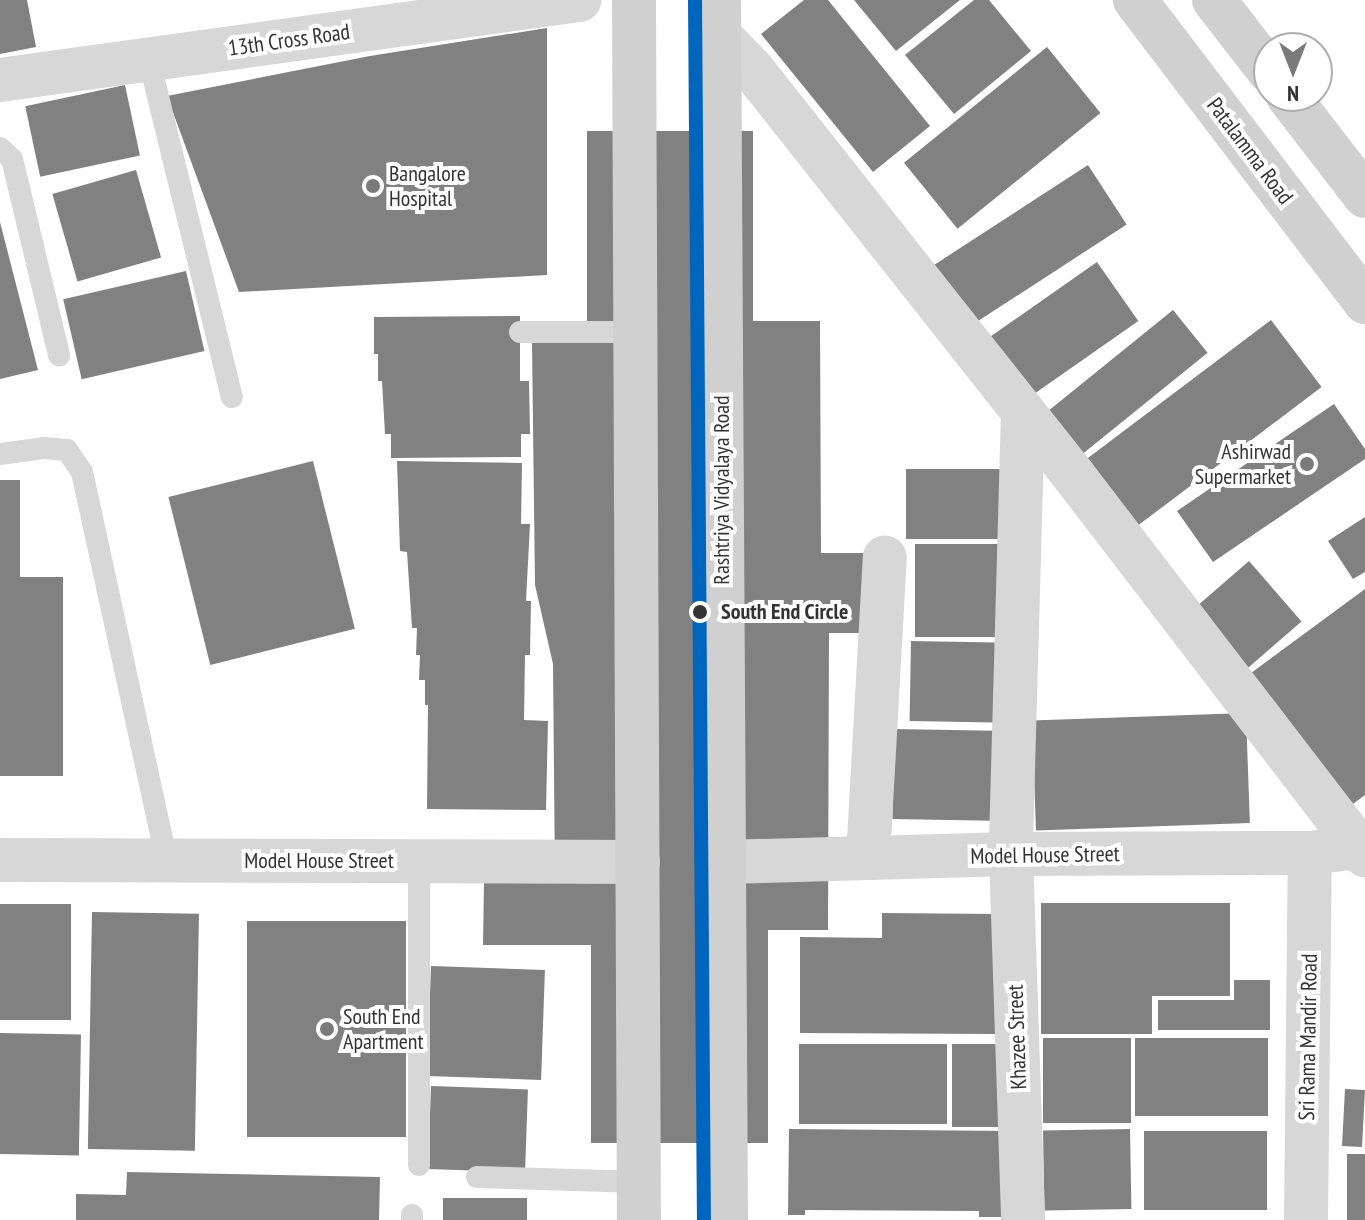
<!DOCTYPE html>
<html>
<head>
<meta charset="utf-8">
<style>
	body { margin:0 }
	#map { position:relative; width:1365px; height:1220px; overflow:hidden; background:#fff; font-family:"PT Sans Narrow",sans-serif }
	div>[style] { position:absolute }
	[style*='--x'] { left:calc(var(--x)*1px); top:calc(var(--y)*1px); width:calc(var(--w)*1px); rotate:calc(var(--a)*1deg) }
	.building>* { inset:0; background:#818181; transform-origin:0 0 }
	.service>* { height:22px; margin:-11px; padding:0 11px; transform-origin:11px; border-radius:11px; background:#d7d7d7 }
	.minor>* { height:44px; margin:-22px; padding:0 22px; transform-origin:22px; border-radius:22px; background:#d7d7d7 }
	.secondary>* { height:44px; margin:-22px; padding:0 22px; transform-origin:22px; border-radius:22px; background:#d0d0d0 }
	.metro-1>* { height:14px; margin:-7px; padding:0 7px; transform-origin:7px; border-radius:7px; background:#0065bd }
	.dots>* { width:22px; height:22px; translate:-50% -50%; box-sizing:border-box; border:4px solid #fff; border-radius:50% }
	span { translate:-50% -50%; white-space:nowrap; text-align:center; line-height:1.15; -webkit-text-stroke:8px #fff; paint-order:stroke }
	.street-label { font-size:22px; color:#333 }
	.poi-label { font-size:22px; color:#333 }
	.left { translate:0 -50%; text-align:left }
	.right { translate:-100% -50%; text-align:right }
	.stop-label { font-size:22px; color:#333; font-weight:700 }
	.north { position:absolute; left:1253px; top:32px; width:80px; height:80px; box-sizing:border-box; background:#fff; border:2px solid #adadad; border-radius:50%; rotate:180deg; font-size:22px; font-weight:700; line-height:32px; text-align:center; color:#333 }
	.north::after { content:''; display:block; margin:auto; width:28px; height:36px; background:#7a7a7a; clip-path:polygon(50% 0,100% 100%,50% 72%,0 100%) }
</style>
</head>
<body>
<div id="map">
	<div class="building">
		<div style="clip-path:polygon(0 0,27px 0,36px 47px,0 54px)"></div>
		<div style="clip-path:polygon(804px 0,828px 0,930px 126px,873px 172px,761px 34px)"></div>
		<div style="clip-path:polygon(854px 0,960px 0,896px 51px)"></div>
		<div style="clip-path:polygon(974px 0,989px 0,1031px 51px,954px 114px,905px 55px)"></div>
		<div style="clip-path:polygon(547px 28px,547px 275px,239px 292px,167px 96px,370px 56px)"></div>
		<div style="left:1047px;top:47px;width:85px;height:184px;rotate:51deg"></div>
		<div style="left:125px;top:85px;width:72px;height:102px;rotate:78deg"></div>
		<div style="clip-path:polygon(587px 131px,753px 131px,753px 321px,820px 321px,821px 553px,867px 553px,866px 633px,829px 633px,828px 930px,768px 930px,768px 1143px,591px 1143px,591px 945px,483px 945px,484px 882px,555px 882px,553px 664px,535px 585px,532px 342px,587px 342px)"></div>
		<div style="left:1088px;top:165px;width:71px;height:185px;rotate:57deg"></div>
		<div style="left:136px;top:170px;width:91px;height:87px;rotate:74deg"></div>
		<div style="clip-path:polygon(0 222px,38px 370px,0 379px)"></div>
		<div style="left:1097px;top:262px;width:72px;height:140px;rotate:55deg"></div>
		<div style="left:186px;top:271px;width:82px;height:126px;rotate:77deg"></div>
		<div style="left:1173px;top:310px;width:55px;height:169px;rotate:51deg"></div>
		<div style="clip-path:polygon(520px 316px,520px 381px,529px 381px,530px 434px,521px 434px,521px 457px,391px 458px,391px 434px,385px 434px,382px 381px,378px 381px,378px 354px,374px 354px,374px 317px)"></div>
		<div style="left:1271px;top:320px;width:84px;height:240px;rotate:53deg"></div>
		<div style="clip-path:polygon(1334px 404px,1365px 449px,1365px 459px,1213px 562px,1177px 511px)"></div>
		<div style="left:313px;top:461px;width:173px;height:149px;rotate:76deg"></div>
		<div style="clip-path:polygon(397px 461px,522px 463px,521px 524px,530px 524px,526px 601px,531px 601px,530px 655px,525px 655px,524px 720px,548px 721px,546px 810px,427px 809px,428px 705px,425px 705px,425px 680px,419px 680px,420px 655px,416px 655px,417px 628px,412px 628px,407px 552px,400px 551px)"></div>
		<div style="left:906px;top:469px;width:99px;height:70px"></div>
		<div style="clip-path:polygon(0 480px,20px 480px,20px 577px,63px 577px,63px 776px,0 776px)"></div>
		<div style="clip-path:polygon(1365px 517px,1365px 572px,1353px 579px,1328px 541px)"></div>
		<div style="left:915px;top:544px;width:93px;height:93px"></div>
		<div style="left:1249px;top:561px;width:80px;height:84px;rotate:49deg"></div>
		<div style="clip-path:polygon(1365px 589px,1365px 795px,1342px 812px,1243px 679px)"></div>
		<div style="left:911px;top:641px;width:98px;height:80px;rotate:1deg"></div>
		<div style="left:1246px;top:713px;width:110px;height:214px;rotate:88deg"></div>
		<div style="left:894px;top:729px;width:115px;height:90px;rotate:1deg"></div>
		<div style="clip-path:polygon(1041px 903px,1230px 903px,1230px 996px,1152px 996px,1152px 1034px,1041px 1034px)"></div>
		<div style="left:0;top:904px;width:71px;height:116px"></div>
		<div style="left:92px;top:912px;width:107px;height:237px;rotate:1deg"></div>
		<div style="clip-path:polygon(882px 913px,997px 914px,997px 1034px,800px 1033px,800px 937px,882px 938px)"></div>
		<div style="left:247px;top:921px;width:159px;height:216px"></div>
		<div style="left:431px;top:966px;width:114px;height:110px;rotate:2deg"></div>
		<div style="clip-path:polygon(1234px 980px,1270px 980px,1270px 1030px,1158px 1030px,1158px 1000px,1234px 1000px)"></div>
		<div style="left:0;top:1033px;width:81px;height:121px;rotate:1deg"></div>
		<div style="left:1131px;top:1038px;width:85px;height:88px;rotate:90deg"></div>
		<div style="left:1135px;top:1038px;width:133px;height:78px"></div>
		<div style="left:799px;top:1044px;width:148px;height:80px"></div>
		<div style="left:952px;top:1044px;width:64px;height:83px"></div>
		<div style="left:431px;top:1086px;width:97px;height:83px;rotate:2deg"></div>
		<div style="left:1345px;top:1089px;width:20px;height:57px;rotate:3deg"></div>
		<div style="clip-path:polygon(789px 1129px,1009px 1131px,1008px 1217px,979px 1217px,979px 1211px,805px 1210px,805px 1215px,788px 1215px)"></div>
		<div style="left:1130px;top:1129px;width:80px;height:87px;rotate:89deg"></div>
		<div style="left:1144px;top:1131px;width:123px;height:79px"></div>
		<div style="left:1347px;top:1154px;width:18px;height:66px"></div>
		<div style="clip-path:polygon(127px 1172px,380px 1177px,379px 1220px,76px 1220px,76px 1194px,126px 1195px)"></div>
		<div style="left:443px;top:1198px;width:84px;height:22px"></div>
	</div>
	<div class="service">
		<div style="--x:149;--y:60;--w:347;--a:76.2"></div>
		<div style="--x:0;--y:148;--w:16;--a:43"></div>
		<div style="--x:12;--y:159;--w:202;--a:76.5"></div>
		<div style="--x:520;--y:332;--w:116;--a:0"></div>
		<div style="--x:0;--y:454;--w:44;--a:-7.8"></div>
		<div style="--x:44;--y:448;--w:23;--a:5"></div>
		<div style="--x:67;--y:450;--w:27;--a:56"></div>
		<div style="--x:82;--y:472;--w:398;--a:77.7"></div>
		<div style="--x:419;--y:861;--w:304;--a:90"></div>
		<div style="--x:477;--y:1177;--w:162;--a:1.8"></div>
		<div style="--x:412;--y:1220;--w:5;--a:-90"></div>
	</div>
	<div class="minor">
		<div style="--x:719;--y:35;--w:47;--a:45.9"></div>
		<div style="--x:752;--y:69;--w:519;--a:51.65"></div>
		<div style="--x:1074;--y:476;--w:478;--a:52.5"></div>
		<div style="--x:0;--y:80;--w:585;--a:-7.87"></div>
		<div style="--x:1023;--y:412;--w:442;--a:91.6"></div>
		<div style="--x:1011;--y:854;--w:366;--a:88.1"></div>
		<div style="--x:868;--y:858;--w:301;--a:-86.8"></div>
		<div style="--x:0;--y:860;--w:638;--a:0.18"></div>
		<div style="--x:724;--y:862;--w:287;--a:-1.6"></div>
		<div style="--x:1011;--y:854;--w:299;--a:-0.2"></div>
		<div style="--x:1310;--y:853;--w:49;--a:-7"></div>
		<div style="--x:1359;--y:847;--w:7;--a:-34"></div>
		<div style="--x:1306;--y:1220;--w:367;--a:-89.4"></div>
	</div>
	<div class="secondary">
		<div style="--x:634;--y:0;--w:1220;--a:89.77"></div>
		<div style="--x:719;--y:0;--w:1220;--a:89.67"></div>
		<div style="--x:1135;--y:0;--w:380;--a:52.7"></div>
		<div style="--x:1214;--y:0;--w:90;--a:52.2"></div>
		<div style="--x:1288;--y:96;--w:126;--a:52.4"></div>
	</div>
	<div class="metro-1">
		<div style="--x:695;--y:0;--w:1220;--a:89.58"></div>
	</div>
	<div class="dots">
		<div style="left:373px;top:186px;background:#7a7a7a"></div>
		<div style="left:1307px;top:464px;background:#7a7a7a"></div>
		<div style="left:700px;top:612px;background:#333"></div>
		<div style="left:327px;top:1029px;background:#7a7a7a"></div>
	</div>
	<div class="street-label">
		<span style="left:289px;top:40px;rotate:-8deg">13th Cross Road</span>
		<span style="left:1250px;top:151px;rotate:53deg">Patalamma Road</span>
		<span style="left:722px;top:490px;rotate:-90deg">Rashtriya Vidyalaya Road</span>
		<span style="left:1045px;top:855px;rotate:-1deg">Model House Street</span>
		<span style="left:319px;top:861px">Model House Street</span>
		<span style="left:1017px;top:1037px;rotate:-92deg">Khazee Street</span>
		<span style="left:1308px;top:1037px;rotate:-89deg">Sri Rama Mandir Road</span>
	</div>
	<div class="poi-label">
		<span class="left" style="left:389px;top:186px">Bangalore<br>Hospital</span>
		<span class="right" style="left:1291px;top:464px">Ashirwad<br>Supermarket</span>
		<span class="left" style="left:343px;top:1029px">South End<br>Apartment</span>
	</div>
	<div class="stop-label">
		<span class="left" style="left:721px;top:612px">South End Circle</span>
	</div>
	<div class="north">N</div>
</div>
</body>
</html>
